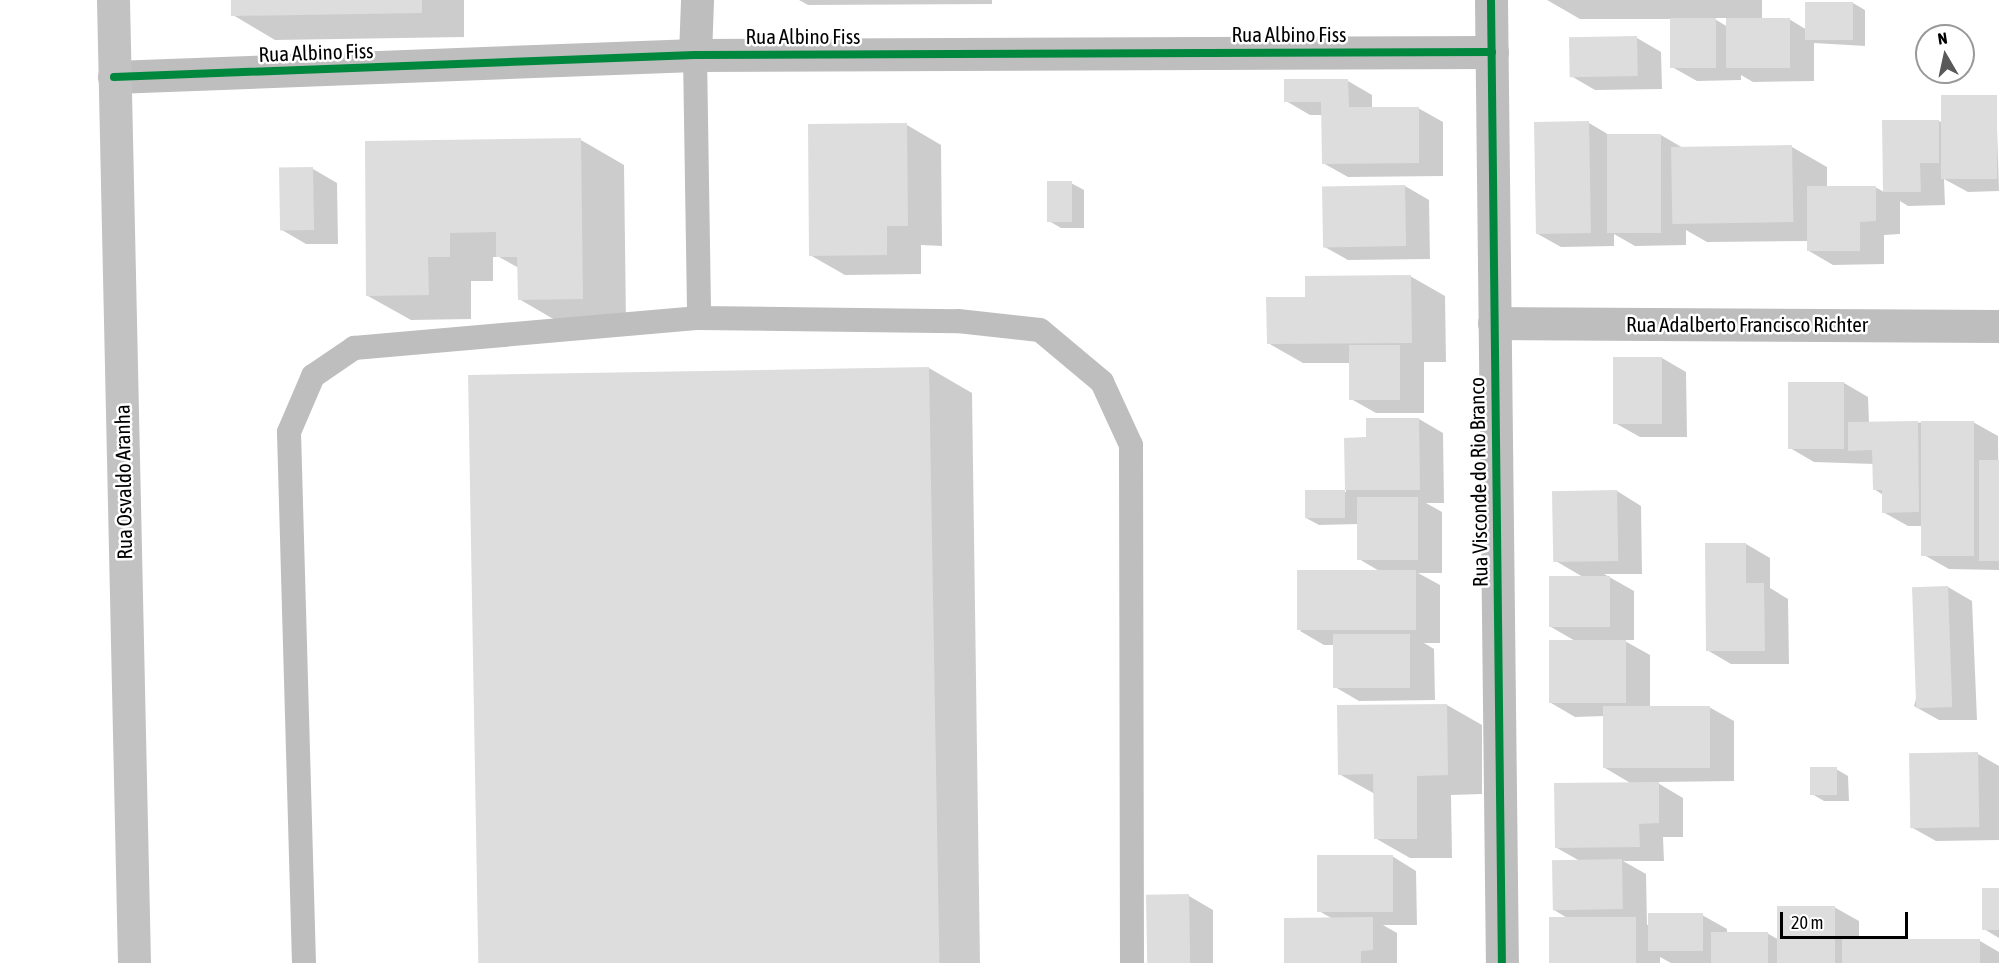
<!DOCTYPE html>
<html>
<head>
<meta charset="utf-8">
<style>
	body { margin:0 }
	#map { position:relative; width:1999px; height:963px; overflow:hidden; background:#fff; font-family:"Asap Condensed",sans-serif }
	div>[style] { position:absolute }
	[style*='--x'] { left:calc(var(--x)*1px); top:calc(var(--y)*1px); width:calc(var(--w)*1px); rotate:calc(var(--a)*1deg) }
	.shadow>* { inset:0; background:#0003 }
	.building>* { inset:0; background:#ddd; transform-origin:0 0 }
	.service>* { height:24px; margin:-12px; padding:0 12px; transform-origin:12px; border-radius:12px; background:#bebebe }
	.minor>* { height:33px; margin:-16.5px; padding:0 16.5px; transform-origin:16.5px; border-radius:16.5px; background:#bebebe }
	.secondary>* { height:33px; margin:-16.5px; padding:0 16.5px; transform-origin:16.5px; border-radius:16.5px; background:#c2c2c2 }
	.cycleway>* { height:8px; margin:-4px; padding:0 4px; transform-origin:4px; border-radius:4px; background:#00873e }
	span { translate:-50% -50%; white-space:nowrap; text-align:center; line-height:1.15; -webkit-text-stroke:5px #fff; paint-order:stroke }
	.street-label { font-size:21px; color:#000 }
	.north { position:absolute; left:1915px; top:24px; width:60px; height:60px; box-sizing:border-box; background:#fff; border:2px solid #999; border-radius:50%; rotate:351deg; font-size:16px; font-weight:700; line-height:24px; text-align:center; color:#000 }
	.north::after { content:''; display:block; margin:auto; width:21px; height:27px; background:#595959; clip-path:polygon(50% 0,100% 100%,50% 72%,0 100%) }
	.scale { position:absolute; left:1780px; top:912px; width:128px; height:27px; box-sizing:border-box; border:3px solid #000; border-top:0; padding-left:8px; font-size:18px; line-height:21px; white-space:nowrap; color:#000; -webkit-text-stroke:4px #fff; paint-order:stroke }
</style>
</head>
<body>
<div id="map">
	<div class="shadow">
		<div style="clip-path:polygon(232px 0,464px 0,464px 37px,275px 40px,233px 15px)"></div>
		<div style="clip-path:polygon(799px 0,992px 0,992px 4px,808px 5px)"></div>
		<div style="clip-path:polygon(evenodd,1547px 0,1762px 0,1762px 20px,1789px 19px,1807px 30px,1853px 3px,1865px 10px,1865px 46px,1814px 43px,1814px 81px,1753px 82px,1741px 75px,1741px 80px,1697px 81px,1672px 67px,1671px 19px,1580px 19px,1547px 0,1713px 18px,1728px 18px,1728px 27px,1713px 18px)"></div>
		<div style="clip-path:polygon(1637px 38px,1661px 52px,1662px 89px,1595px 90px,1571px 76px)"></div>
		<div style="clip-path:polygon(1286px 81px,1348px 81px,1372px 95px,1372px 109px,1418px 108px,1443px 122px,1443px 176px,1348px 177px,1323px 163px,1323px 115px,1310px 115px,1286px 101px)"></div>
		<div style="clip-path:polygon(1996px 96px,1999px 191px,1968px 192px,1944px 179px,1945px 205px,1908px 206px,1900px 201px,1900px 234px,1884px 235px,1884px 264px,1833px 265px,1809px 251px,1809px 241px,1707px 242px,1686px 230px,1686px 245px,1635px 246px,1614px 234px,1614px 246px,1561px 247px,1536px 233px,1589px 123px,1611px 136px,1661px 135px,1683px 148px,1792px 147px,1827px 167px,1827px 188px,1875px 187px,1884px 192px,1939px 121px,1943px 123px)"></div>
		<div style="clip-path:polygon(907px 125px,941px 145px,942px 246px,921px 245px,921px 274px,845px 275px,810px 255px)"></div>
		<div style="clip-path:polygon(581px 140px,624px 165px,626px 323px,562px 324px,519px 299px,519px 268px,499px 257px,493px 257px,493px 281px,471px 281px,471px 319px,411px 320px,368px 296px,366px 142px)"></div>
		<div style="clip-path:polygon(313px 169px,337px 183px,338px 244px,306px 244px,282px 230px)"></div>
		<div style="clip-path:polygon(1071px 183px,1084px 190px,1084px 228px,1061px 228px,1049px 221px)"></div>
		<div style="clip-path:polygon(1405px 186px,1429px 200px,1430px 259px,1348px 260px,1323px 246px)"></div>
		<div style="clip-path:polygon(1410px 276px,1445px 296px,1446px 362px,1424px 362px,1424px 413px,1376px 413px,1351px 399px,1351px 363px,1303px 363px,1268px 343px,1306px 298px)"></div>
		<div style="clip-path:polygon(1662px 358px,1686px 372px,1687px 437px,1640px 437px,1615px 423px)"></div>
		<div style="clip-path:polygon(929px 368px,972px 393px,980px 963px,478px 963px)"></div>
		<div style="clip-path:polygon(1844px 383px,1868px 397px,1869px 423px,1973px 422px,1998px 436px,1999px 570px,1949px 569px,1924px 555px,1924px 526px,1908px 526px,1883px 512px,1883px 495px,1874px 489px,1874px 464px,1814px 462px,1790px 448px)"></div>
		<div style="clip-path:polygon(1419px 419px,1443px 433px,1444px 503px,1426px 503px,1442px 512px,1442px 573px,1418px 573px,1440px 585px,1440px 643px,1424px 643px,1434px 649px,1435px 700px,1359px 701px,1335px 687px,1335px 645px,1324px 645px,1300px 631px,1381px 572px,1359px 559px,1359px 524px,1319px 525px,1306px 518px,1306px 492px,1346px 492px,1346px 439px,1367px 439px)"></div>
		<div style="clip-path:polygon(1617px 491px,1641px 506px,1642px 574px,1604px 574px,1634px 591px,1634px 640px,1623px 640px,1650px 655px,1650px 708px,1709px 707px,1734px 721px,1734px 781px,1656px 782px,1683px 798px,1683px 837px,1663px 837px,1664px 861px,1623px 861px,1646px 874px,1647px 925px,1702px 915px,1727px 929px,1727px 933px,1767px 933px,1779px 940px,1834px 907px,1859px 921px,1859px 943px,1980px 941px,1999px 952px,1999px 963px,1671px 963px,1660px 957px,1660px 963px,1551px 963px,1569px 919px,1554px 910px,1580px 861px,1557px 848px,1632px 784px,1605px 768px,1605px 716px,1575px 717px,1551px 703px,1577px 642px,1551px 627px,1583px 577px,1554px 560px,1553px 492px)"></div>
		<div style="clip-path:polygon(1746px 544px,1770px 558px,1770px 588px,1788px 599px,1789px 664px,1731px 664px,1707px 650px)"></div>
		<div style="clip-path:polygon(1948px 587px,1972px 601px,1977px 720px,1939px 720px,1914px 706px)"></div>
		<div style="clip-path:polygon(1447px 705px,1482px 725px,1482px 794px,1451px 795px,1452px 858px,1410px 858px,1375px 838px,1375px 794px,1339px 774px)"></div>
		<div style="clip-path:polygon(1978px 754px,1999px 766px,1999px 840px,1936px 841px,1911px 827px)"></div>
		<div style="clip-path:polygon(1836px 769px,1848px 776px,1849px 801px,1824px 801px,1812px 794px)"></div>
		<div style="clip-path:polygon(1392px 856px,1416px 871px,1417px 925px,1383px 925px,1397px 933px,1397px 963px,1285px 963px,1333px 919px,1319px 911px)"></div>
		<div style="clip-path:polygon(1999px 890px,1999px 938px,1984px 929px)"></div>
		<div style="clip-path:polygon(1189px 896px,1213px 910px,1213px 963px,1148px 963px)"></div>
	</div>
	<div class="building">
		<div style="clip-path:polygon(231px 0,422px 0,422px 13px,231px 16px)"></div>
		<div style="left:1805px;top:2px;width:48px;height:38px"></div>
		<div style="left:1670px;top:18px;width:46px;height:50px"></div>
		<div style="left:1790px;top:18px;width:50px;height:64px;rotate:90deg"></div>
		<div style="left:1637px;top:36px;width:40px;height:68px;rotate:89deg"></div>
		<div style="clip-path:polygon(1284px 79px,1348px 79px,1349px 107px,1419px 107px,1419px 163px,1322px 164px,1321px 102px,1284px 102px)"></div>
		<div style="left:1941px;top:95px;width:56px;height:84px"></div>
		<div style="clip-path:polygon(1882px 120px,1939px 120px,1939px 163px,1920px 163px,1921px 192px,1883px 192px)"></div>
		<div style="left:1589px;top:121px;width:112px;height:55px;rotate:89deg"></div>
		<div style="clip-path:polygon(907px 123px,908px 226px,887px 226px,887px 255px,809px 256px,808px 124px)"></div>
		<div style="left:1607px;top:134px;width:54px;height:99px"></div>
		<div style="clip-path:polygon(581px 138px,583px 299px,518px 300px,517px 257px,496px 257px,496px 232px,450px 233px,450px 257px,428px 257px,429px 295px,366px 296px,365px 141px)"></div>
		<div style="left:1792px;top:145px;width:77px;height:121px;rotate:89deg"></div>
		<div style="left:313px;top:167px;width:63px;height:34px;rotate:89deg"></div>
		<div style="left:1047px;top:181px;width:25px;height:41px"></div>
		<div style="left:1405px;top:185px;width:61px;height:83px;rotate:89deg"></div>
		<div style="clip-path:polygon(1807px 186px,1876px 186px,1876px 221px,1860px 222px,1860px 251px,1807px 251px)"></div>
		<div style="clip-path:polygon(1411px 275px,1412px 343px,1267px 344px,1266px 297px,1305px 297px,1305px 276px)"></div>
		<div style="left:1400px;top:345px;width:55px;height:51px;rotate:90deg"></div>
		<div style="left:1613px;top:357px;width:49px;height:67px"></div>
		<div style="left:929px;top:367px;width:596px;height:461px;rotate:89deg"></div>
		<div style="left:1788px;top:382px;width:56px;height:67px"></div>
		<div style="clip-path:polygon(1366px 418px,1419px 418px,1420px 490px,1345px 490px,1344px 438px,1366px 437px)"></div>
		<div style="clip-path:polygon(1918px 421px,1919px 512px,1882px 513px,1882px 490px,1873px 490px,1872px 450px,1848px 451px,1848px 422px)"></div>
		<div style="left:1921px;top:421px;width:53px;height:135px"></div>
		<div style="left:1999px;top:460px;width:101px;height:20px;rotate:90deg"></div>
		<div style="left:1345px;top:490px;width:28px;height:40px;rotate:90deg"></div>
		<div style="left:1617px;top:490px;width:71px;height:65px;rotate:89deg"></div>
		<div style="left:1357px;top:497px;width:61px;height:63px"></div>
		<div style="clip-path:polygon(1705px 543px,1746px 543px,1746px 583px,1764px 583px,1765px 651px,1706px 651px)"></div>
		<div style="left:1416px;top:570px;width:60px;height:119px;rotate:90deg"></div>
		<div style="left:1549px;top:576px;width:61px;height:51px"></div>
		<div style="left:1948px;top:586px;width:121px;height:36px;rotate:88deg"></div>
		<div style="left:1333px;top:634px;width:77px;height:54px"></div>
		<div style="left:1549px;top:640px;width:77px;height:63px"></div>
		<div style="clip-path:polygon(1447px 704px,1448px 775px,1417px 776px,1417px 839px,1374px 839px,1373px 774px,1338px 775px,1337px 705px)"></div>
		<div style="left:1710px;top:706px;width:62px;height:107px;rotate:90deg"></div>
		<div style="left:1978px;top:752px;width:75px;height:69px;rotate:89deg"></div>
		<div style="left:1810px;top:767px;width:27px;height:28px"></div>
		<div style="clip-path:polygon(1659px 782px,1659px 823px,1639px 824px,1640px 847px,1555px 848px,1554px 783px)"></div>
		<div style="left:1317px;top:855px;width:76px;height:57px"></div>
		<div style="left:1622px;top:859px;width:50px;height:70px;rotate:89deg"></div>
		<div style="left:1982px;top:888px;width:17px;height:42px"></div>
		<div style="left:1189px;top:894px;width:69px;height:43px;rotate:89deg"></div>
		<div style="left:1777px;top:906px;width:58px;height:57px"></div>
		<div style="left:1703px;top:913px;width:38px;height:55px;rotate:90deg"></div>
		<div style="clip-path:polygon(1373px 917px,1373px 950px,1361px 951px,1361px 963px,1284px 963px,1284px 918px)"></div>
		<div style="left:1549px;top:917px;width:87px;height:46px"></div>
		<div style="left:1711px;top:932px;width:57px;height:31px"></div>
		<div style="left:1980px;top:939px;width:24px;height:138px;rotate:90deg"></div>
	</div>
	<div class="service">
		<div style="--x:695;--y:55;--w:263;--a:89.1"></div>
		<div style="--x:304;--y:963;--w:531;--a:-91.62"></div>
		<div style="--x:289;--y:432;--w:61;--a:-66.8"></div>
		<div style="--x:313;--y:376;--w:50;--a:-34.3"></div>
		<div style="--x:354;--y:348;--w:346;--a:-5"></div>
		<div style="--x:699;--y:318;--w:259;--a:0.7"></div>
		<div style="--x:958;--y:321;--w:82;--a:6.3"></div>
		<div style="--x:1040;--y:330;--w:81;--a:40"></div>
		<div style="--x:1102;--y:382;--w:69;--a:65.3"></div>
		<div style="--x:1131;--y:445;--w:518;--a:89.89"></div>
	</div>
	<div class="minor">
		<div style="--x:1491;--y:0;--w:963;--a:89.35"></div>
		<div style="--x:695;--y:55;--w:55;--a:-87.9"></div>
		<div style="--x:114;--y:77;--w:581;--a:-2.17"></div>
		<div style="--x:695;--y:55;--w:797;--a:-0.22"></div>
		<div style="--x:1494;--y:323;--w:505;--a:0.34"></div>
	</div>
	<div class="secondary">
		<div style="--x:113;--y:0;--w:963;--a:88.75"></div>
	</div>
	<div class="cycleway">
		<div style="--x:1491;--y:0;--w:963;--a:89.35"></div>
		<div style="--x:114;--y:77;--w:581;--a:-2.17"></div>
		<div style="--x:695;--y:55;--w:797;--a:-0.22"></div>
	</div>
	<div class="street-label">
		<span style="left:1289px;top:34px">Rua Albino Fiss</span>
		<span style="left:803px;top:36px">Rua Albino Fiss</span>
		<span style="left:316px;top:52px;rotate:-2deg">Rua Albino Fiss</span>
		<span style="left:1747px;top:324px">Rua Adalberto Francisco Richter</span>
		<span style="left:123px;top:482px;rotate:-91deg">Rua Osvaldo Aranha</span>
		<span style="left:1478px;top:482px;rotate:-91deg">Rua Visconde do Rio Branco</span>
	</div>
	<div class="north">N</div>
	<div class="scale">20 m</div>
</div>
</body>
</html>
